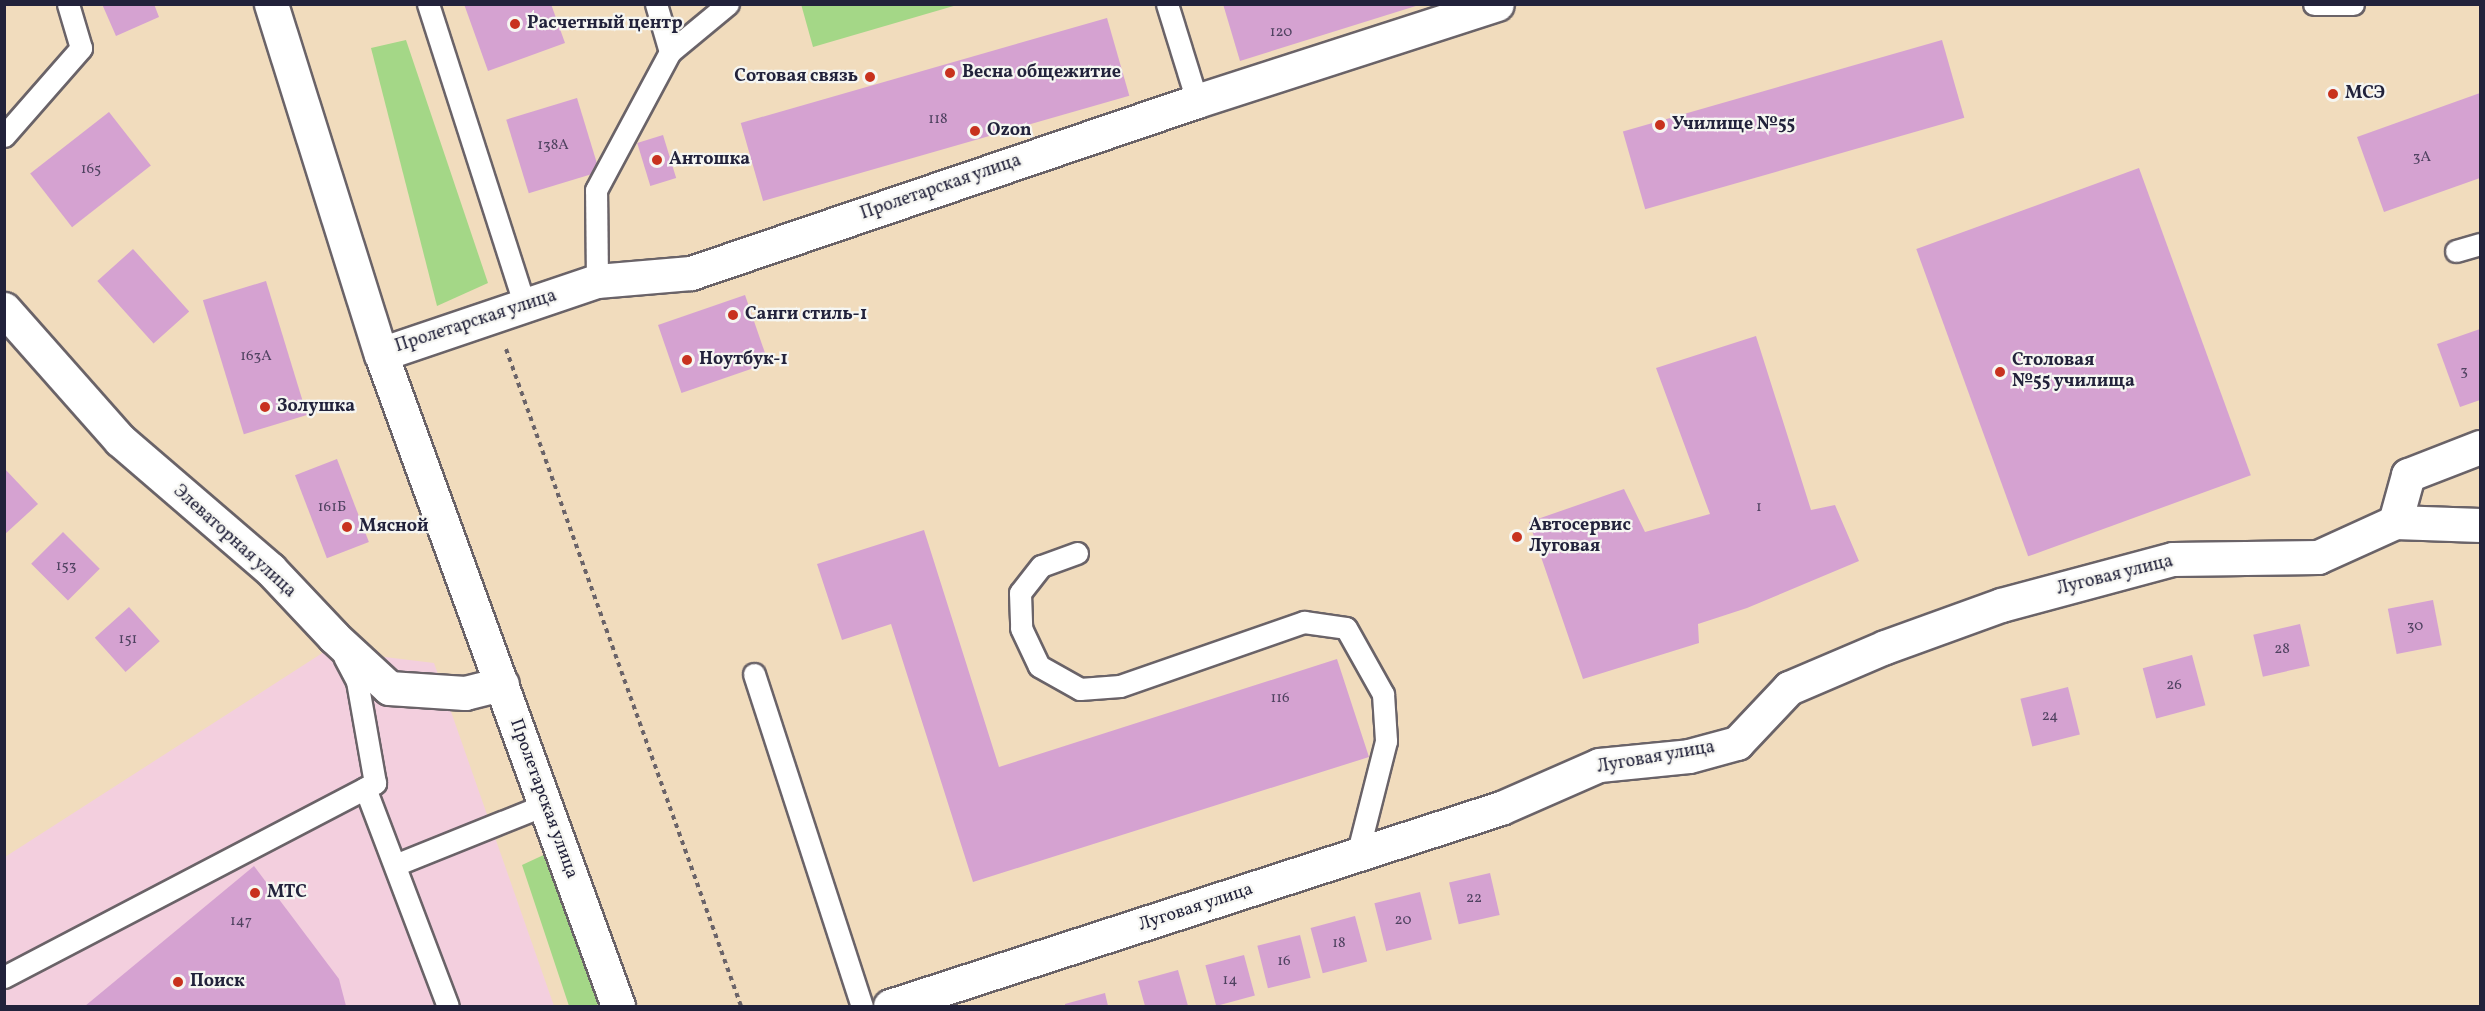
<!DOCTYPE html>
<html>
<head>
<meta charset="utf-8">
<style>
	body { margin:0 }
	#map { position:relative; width:2485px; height:1011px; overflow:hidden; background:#f1dcbd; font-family:Vollkorn,serif }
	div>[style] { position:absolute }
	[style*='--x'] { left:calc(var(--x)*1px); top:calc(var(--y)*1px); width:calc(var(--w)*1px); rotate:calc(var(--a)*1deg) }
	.built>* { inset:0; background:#f3cfde }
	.green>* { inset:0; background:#a4d787 }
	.building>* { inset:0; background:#d5a2d1; transform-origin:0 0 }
	.path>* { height:4px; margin-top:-2px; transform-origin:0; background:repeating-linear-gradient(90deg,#6a6368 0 4.5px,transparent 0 9px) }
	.roads { filter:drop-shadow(2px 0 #6a6368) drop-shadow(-2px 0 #6a6368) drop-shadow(0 2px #6a6368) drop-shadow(0 -2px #6a6368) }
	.service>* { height:21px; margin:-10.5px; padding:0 10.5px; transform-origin:10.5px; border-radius:10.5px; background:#fff }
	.minor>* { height:33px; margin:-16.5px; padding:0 16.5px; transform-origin:16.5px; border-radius:16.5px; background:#fff }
	.secondary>* { height:33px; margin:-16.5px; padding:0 16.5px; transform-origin:16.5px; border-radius:16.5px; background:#fff }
	.dots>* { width:16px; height:16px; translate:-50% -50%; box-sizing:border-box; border:3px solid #f6f6f2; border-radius:50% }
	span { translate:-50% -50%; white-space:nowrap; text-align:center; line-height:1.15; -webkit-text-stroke:4.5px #f6f6f2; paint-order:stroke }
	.number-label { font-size:15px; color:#4f4260 }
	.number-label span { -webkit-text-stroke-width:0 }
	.poi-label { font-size:18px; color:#22223b; font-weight:700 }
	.left { translate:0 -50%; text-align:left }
	.right { translate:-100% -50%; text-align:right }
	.street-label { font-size:18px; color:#22223b }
	.frame { position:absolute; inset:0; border:6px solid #22223b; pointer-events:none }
</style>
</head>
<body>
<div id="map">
	<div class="built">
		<div style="clip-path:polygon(327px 650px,434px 663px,554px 1006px,5px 1006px,5px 857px)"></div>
	</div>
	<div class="green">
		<div style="clip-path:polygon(801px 4px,957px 4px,957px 5px,813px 47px)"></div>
		<div style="clip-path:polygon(406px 40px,488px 283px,437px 306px,371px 48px)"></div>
		<div style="clip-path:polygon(550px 852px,598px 1006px,569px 1006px,522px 865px)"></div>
	</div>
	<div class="building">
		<div style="clip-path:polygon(102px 4px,154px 4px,159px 17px,116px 36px)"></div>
		<div style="clip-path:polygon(464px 4px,551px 4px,565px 43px,488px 71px)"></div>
		<div style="clip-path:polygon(1223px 4px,1419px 4px,1419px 5px,1240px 61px)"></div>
		<div style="left:1107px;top:18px;width:81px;height:381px;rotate:74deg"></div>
		<div style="left:1942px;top:40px;width:81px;height:332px;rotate:74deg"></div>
		<div style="clip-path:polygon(2480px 93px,2480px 178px,2384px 212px,2357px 137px)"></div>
		<div style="left:577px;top:98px;width:77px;height:74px;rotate:73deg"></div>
		<div style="left:109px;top:112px;width:68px;height:100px;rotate:52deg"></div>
		<div style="left:663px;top:135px;width:45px;height:27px;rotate:73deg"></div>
		<div style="left:2139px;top:168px;width:327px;height:237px;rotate:70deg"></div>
		<div style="left:133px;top:249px;width:84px;height:48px;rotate:48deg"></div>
		<div style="left:266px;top:281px;width:140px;height:66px;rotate:73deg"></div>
		<div style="left:745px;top:295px;width:72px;height:92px;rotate:71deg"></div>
		<div style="clip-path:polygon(2480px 329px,2480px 400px,2460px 407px,2437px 344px)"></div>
		<div style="clip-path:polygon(1756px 336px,1811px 510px,1835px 505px,1859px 561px,1747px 608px,1698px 624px,1699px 643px,1583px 679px,1529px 522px,1624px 489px,1645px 532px,1710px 514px,1656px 368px)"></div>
		<div style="left:337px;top:459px;width:89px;height:45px;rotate:69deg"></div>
		<div style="clip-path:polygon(4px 468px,38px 504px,4px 535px)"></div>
		<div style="clip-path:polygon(924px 530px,999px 767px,1337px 659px,1369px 757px,973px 882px,891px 624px,842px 640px,817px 564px)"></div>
		<div style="left:63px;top:532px;width:52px;height:45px;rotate:45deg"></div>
		<div style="left:2433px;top:600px;width:46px;height:46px;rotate:79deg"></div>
		<div style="left:129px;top:607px;width:46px;height:46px;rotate:48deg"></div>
		<div style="left:2300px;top:624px;width:43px;height:48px;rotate:77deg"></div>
		<div style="left:2192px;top:655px;width:52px;height:51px;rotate:75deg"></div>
		<div style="left:2068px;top:687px;width:49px;height:49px;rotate:76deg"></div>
		<div style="clip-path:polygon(254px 866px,339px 979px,346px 1006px,85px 1006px)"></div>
		<div style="left:1490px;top:873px;width:43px;height:42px;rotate:77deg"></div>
		<div style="left:1420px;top:892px;width:49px;height:47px;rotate:76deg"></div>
		<div style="left:1355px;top:916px;width:47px;height:46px;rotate:75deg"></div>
		<div style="left:1300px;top:935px;width:44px;height:44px;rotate:76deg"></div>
		<div style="left:1244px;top:955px;width:42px;height:40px;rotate:75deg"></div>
		<div style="clip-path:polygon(1178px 970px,1188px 1006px,1145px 1006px,1138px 981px)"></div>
		<div style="clip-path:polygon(1105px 993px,1108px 1006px,1065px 1006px,1065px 1004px)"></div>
	</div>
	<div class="path">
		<div style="--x:506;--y:349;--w:698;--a:70.32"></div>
	</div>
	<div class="roads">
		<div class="service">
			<div style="--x:428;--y:4;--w:318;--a:72.2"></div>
			<div style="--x:656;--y:4;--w:50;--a:73.7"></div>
			<div style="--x:1167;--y:4;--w:102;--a:72.8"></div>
			<div style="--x:2314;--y:4;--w:39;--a:0"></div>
			<div style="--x:4;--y:136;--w:117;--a:-48.8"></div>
			<div style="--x:81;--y:48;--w:46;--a:-106.5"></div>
			<div style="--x:2456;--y:251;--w:25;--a:-16"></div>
			<div style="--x:597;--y:281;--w:91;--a:-90.6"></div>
			<div style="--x:596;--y:190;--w:157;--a:-61.8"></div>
			<div style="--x:670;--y:52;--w:75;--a:-39.6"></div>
			<div style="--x:1077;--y:553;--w:38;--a:160"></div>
			<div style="--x:1041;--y:566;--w:34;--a:128"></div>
			<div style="--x:1020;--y:593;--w:35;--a:88"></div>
			<div style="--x:1021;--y:628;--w:42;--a:64.7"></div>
			<div style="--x:1039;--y:666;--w:47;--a:29.3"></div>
			<div style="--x:1080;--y:689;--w:40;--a:-4.3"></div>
			<div style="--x:1120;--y:686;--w:195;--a:-19.2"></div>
			<div style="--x:1304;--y:622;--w:42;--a:8.1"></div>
			<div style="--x:1346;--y:628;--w:76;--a:60.7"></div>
			<div style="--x:1383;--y:694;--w:47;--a:86.3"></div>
			<div style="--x:1386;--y:741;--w:119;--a:104.2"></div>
			<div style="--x:754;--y:674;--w:349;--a:72"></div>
			<div style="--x:365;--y:788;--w:233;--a:69.2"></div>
			<div style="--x:395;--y:865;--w:161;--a:-21.9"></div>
			<div style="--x:4;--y:977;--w:419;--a:-27.6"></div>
			<div style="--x:375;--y:783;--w:104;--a:-100"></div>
			<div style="--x:357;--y:681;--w:27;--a:-118"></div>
		</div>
		<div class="minor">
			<div style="--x:4;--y:309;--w:175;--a:48.5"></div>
			<div style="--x:120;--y:440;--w:198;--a:40.7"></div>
			<div style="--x:270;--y:569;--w:93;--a:46.7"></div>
			<div style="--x:334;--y:637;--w:75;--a:42.8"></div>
			<div style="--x:389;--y:688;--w:76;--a:3.8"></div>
			<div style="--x:465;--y:693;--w:38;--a:-14"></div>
			<div style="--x:381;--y:354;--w:228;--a:-18.7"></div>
			<div style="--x:597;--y:281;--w:94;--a:-4.9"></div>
			<div style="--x:691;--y:273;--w:534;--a:-18.77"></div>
			<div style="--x:1197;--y:101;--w:315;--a:-17.9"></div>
			<div style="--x:2395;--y:522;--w:49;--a:-74.5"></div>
			<div style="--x:2408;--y:475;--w:77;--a:-21.3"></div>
			<div style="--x:890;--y:1006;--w:642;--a:-17.96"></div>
			<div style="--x:1501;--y:808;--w:107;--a:-23.7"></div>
			<div style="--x:1599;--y:765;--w:90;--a:-5.7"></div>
			<div style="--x:1689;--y:756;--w:50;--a:-15.2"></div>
			<div style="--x:1737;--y:743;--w:76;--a:-46.6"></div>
			<div style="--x:1789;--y:688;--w:104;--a:-23.1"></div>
			<div style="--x:1885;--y:647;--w:123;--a:-19.9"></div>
			<div style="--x:2001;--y:605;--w:178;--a:-15"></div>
			<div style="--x:2173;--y:559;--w:145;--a:-0.8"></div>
			<div style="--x:2318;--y:557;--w:85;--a:-24.4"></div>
			<div style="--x:2395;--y:522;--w:85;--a:2"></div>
		</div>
		<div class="secondary">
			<div style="--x:271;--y:4;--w:367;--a:72.6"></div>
			<div style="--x:381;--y:354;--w:694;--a:70.02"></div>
		</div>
	</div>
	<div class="dots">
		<div style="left:515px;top:24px;background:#c8321e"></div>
		<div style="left:950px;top:73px;background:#c8321e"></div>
		<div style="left:870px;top:77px;background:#c8321e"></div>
		<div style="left:2333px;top:94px;background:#c8321e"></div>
		<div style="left:1660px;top:125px;background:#c8321e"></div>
		<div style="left:975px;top:131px;background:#c8321e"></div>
		<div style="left:657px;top:160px;background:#c8321e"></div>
		<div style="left:733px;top:315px;background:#c8321e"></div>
		<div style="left:687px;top:360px;background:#c8321e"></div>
		<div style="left:2000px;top:372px;background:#c8321e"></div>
		<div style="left:265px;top:407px;background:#c8321e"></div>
		<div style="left:347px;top:527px;background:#c8321e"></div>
		<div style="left:1517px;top:537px;background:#c8321e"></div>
		<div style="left:255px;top:893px;background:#c8321e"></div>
		<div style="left:178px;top:982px;background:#c8321e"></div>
	</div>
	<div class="number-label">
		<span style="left:1281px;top:33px">120</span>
		<span style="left:938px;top:120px">118</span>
		<span style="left:553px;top:146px">138А</span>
		<span style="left:2422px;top:158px">3А</span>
		<span style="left:91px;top:170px">165</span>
		<span style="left:256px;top:357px">163А</span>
		<span style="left:2464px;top:372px">3</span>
		<span style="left:332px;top:508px">161Б</span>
		<span style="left:1759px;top:508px">1</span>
		<span style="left:66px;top:567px">153</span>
		<span style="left:2415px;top:627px">30</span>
		<span style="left:128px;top:640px">151</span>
		<span style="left:2282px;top:650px">28</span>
		<span style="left:2174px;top:686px">26</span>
		<span style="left:1280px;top:699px">116</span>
		<span style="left:2050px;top:717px">24</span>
		<span style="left:1474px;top:899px">22</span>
		<span style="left:1403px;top:921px">20</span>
		<span style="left:241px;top:922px">147</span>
		<span style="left:1339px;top:944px">18</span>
		<span style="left:1284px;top:962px">16</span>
		<span style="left:1230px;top:981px">14</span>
	</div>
	<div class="poi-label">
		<span class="left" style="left:527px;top:24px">Расчетный центр</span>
		<span class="left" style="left:962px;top:73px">Весна общежитие</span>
		<span class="right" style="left:858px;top:77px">Сотовая связь</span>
		<span class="left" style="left:2345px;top:94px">МСЭ</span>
		<span class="left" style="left:1672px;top:125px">Училище №55</span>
		<span class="left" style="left:987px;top:131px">Ozon</span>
		<span class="left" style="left:669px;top:160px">Антошка</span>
		<span class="left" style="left:745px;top:315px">Санги стиль-1</span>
		<span class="left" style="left:699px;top:360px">Ноутбук-1</span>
		<span class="left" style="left:2012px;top:372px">Столовая<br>№55 училища</span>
		<span class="left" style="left:277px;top:407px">Золушка</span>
		<span class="left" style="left:359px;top:527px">Мясной</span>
		<span class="left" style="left:1529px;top:537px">Автосервис<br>Луговая</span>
		<span class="left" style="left:267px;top:893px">МТС</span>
		<span class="left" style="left:190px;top:982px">Поиск</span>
	</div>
	<div class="street-label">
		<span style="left:941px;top:188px;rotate:-19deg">Пролетарская улица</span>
		<span style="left:476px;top:322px;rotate:-18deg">Пролетарская улица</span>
		<span style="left:234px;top:542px;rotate:42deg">Элеваторная улица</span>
		<span style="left:2115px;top:576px;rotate:-14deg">Луговая улица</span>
		<span style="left:1656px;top:758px;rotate:-10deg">Луговая улица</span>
		<span style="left:543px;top:799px;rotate:70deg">Пролетарская улица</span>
		<span style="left:1196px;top:908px;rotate:-18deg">Луговая улица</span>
	</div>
	<div class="frame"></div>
</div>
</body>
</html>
